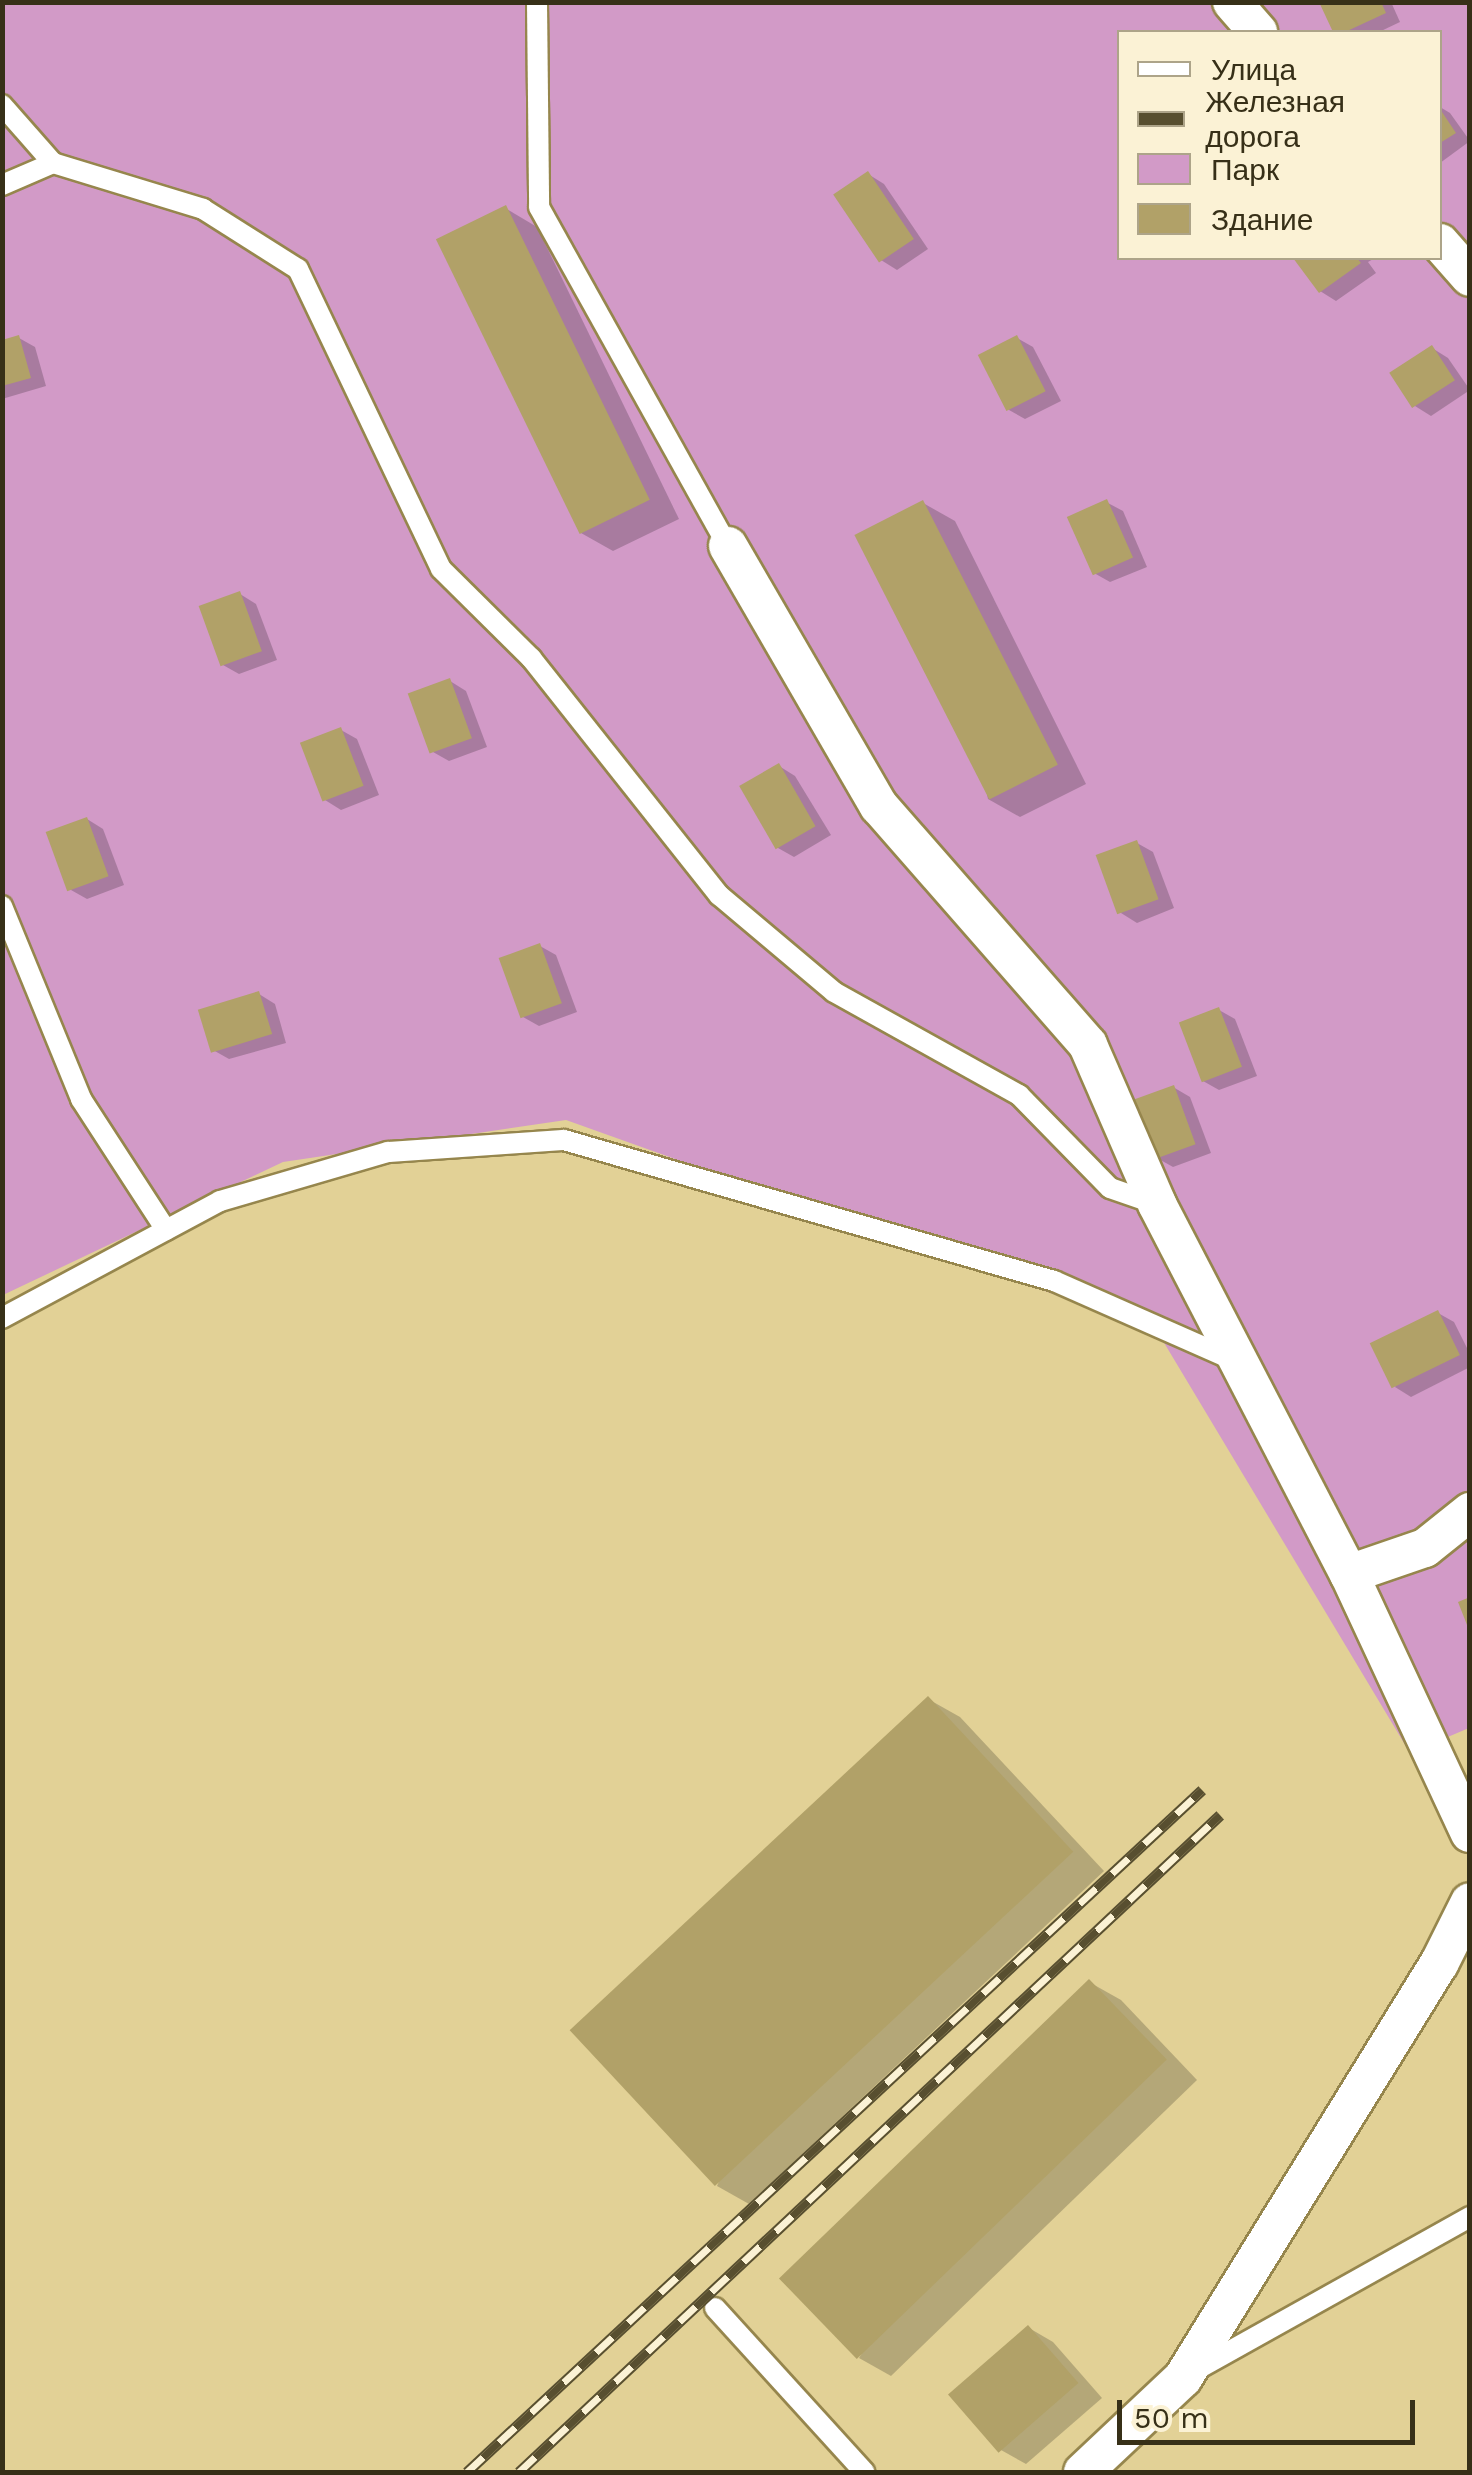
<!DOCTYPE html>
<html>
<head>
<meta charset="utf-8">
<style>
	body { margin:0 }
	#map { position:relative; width:1472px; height:2475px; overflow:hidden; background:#e2d196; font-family:"Work Sans",sans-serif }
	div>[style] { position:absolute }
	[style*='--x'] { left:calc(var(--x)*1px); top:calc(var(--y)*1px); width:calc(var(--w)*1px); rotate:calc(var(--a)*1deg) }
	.green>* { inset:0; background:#d29ac7 }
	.shadow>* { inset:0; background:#0003 }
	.building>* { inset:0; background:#b1a168; transform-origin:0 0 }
	.roads { filter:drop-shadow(2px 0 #96864d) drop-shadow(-2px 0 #96864d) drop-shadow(0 2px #96864d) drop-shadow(0 -2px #96864d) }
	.service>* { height:20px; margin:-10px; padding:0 10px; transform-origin:10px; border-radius:10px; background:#fff }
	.minor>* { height:38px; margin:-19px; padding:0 19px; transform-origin:19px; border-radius:19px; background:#fff }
	.rail>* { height:11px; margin-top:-5.5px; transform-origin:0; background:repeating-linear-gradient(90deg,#fbf2d5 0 22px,#584f30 0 44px); box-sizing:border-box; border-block:2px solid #584f30 }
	span { translate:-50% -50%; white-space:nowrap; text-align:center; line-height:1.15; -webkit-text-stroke:8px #fbf2d5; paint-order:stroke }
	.frame { position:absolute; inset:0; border:5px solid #373018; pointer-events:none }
	.legend { position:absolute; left:1117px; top:30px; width:325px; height:230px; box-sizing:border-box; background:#fbf2d5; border:2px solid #ada489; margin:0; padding:12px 18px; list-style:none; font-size:30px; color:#373018 }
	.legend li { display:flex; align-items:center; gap:20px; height:50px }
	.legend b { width:50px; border:2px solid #ada489 }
	.scale { position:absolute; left:1117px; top:2400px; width:298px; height:45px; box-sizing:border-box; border:5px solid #373018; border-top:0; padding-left:12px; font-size:30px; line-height:35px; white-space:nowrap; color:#373018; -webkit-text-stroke:8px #fbf2d5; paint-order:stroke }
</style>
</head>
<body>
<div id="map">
	<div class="green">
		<div style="clip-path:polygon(evenodd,2px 3px,1469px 3px,1469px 1728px,1410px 1753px,1157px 1331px,566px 1120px,283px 1162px,3px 1295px,2px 3px,1120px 32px,1440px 32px,1440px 258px,1120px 258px,1120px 32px)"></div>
	</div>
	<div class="shadow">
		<div style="clip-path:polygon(1321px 2px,1391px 2px,1400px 22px,1379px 32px,1335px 32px)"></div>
		<div style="clip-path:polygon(1440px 107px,1450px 113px,1470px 141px,1440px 163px)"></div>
		<div style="clip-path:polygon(868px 174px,884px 184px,928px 249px,897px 270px,881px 260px)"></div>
		<div style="clip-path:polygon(505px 208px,537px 227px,679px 519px,613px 551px,581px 533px)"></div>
		<div style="clip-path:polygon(1296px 258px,1375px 258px,1368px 262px,1376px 273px,1336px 301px,1320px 291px)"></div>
		<div style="clip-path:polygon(19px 338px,35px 347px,46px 386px,2px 399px,2px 343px)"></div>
		<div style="clip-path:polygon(1017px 338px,1033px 347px,1061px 401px,1025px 419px,1009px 410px)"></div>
		<div style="clip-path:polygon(1432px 348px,1448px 358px,1470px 390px,1431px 416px,1415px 406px)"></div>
		<div style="clip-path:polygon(1106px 502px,1123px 511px,1147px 567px,1110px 582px,1094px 573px)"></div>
		<div style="clip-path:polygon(923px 503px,955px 521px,1086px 784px,1020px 817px,988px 799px)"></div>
		<div style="clip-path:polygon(240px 594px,256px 604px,277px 660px,239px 674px,223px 665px)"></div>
		<div style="clip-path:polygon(450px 681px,466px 691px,487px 747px,449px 761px,433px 752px)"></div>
		<div style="clip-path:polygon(341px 730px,357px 739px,379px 795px,341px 810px,325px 800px)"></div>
		<div style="clip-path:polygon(779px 766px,795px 776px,831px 835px,794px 857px,778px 848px)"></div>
		<div style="clip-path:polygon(87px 819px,103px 829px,124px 885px,87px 899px,71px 890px)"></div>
		<div style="clip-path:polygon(1137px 843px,1153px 852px,1174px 908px,1137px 923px,1121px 913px)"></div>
		<div style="clip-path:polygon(540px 946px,556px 955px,577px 1012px,539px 1026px,523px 1017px)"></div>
		<div style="clip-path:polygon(259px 994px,275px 1004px,286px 1043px,229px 1059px,213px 1050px)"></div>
		<div style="clip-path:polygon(1219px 1010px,1235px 1019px,1257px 1076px,1219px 1090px,1203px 1081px)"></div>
		<div style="clip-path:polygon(1173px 1087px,1190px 1097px,1211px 1153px,1173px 1167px,1157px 1158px)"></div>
		<div style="clip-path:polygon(1438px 1313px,1454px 1322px,1470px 1354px,1470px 1367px,1411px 1397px,1395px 1387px)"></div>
		<div style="clip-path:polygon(928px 1699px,960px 1717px,1104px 1871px,749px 2204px,717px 2186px)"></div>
		<div style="clip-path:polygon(1089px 1982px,1121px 2000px,1197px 2080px,891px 2376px,859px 2358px)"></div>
		<div style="clip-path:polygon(1029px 2328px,1053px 2342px,1102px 2398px,1026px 2464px,1001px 2450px)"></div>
	</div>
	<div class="building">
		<div style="clip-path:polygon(1319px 2px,1381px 2px,1386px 13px,1345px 32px,1333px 32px)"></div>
		<div style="clip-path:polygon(1440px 109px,1456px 133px,1440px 143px)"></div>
		<div style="left:868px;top:171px;width:82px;height:42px;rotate:56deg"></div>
		<div style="left:506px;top:205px;width:328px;height:78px;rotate:64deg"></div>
		<div style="clip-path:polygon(1293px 258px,1357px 258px,1361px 263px,1319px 293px)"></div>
		<div style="clip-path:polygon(19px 335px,31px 378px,2px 386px,2px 340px)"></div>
		<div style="left:1017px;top:335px;width:63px;height:44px;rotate:63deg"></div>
		<div style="left:1432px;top:345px;width:42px;height:51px;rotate:57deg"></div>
		<div style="left:1107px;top:499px;width:64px;height:44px;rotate:66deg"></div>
		<div style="left:923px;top:500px;width:297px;height:77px;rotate:63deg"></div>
		<div style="left:240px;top:591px;width:64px;height:44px;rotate:70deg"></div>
		<div style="left:450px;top:678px;width:64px;height:45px;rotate:70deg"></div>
		<div style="left:341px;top:727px;width:63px;height:44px;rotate:69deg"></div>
		<div style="left:779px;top:763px;width:73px;height:46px;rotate:60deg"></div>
		<div style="left:87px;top:817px;width:63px;height:44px;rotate:70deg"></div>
		<div style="left:1137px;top:840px;width:63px;height:44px;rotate:70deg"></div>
		<div style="left:540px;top:943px;width:64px;height:44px;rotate:70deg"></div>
		<div style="left:259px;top:991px;width:45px;height:64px;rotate:73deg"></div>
		<div style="left:1219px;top:1007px;width:64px;height:43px;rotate:69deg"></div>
		<div style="left:1174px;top:1085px;width:63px;height:44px;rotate:70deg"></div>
		<div style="left:1438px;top:1310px;width:50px;height:76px;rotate:64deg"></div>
		<div style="clip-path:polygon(1470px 1597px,1470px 1630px,1469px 1630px,1458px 1602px)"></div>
		<div style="left:928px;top:1696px;width:213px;height:490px;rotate:47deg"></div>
		<div style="left:1089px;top:1979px;width:112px;height:431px;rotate:46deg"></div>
		<div style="left:1028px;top:2325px;width:77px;height:106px;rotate:49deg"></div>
	</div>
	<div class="roads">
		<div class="service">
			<div style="--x:537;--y:2;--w:205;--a:89.4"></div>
			<div style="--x:539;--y:207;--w:388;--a:60.9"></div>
			<div style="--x:2;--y:105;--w:77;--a:48.7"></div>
			<div style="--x:53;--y:163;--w:157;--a:17"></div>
			<div style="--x:203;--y:209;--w:112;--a:32.3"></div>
			<div style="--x:298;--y:269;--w:332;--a:64.5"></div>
			<div style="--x:441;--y:569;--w:127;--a:44.7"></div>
			<div style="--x:531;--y:658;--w:303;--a:51.6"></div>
			<div style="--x:719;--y:895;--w:150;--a:40.1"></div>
			<div style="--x:834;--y:992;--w:212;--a:29.1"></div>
			<div style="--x:1019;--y:1095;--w:130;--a:45.6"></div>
			<div style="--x:1110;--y:1188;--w:49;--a:19.2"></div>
			<div style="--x:2;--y:185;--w:56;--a:-23.3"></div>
			<div style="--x:2;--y:906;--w:209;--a:67.7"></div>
			<div style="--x:81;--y:1099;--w:156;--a:57"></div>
			<div style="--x:2;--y:1318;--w:247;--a:-28.2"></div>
			<div style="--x:220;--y:1201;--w:175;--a:-16.3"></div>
			<div style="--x:388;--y:1152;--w:176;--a:-3.9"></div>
			<div style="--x:564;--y:1140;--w:510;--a:16.05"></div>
			<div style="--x:1054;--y:1281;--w:198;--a:23.8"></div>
			<div style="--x:715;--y:2308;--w:222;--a:47.7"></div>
			<div style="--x:1196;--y:2370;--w:314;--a:-29.2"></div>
		</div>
		<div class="minor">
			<div style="--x:1232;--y:2;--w:40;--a:49"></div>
			<div style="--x:1440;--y:243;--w:45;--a:48.6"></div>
			<div style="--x:728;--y:546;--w:301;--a:59.9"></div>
			<div style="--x:879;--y:806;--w:317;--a:48.8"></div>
			<div style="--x:1088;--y:1045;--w:173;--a:66.5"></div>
			<div style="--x:1157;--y:1204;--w:417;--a:62.6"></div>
			<div style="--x:1349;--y:1574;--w:286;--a:65"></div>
			<div style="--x:1349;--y:1574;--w:80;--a:-18.9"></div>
			<div style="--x:1425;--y:1548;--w:58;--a:-38.7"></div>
			<div style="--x:1083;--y:2472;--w:137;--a:-43.2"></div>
			<div style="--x:1183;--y:2378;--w:487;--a:-58.3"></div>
			<div style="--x:1439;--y:1964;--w:69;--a:-63.4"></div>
		</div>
	</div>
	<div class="rail">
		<div style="--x:467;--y:2472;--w:1003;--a:-42.86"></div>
		<div style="--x:519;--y:2472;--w:961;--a:-43.14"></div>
	</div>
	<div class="frame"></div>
	<ul class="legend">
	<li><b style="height:12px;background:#fff"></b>Улица</li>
	<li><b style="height:12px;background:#584f30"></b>Железная дорога</li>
	<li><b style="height:28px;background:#d29ac7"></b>Парк</li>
	<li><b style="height:28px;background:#b1a168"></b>Здание</li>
	</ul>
	<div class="scale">50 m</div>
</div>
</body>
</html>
